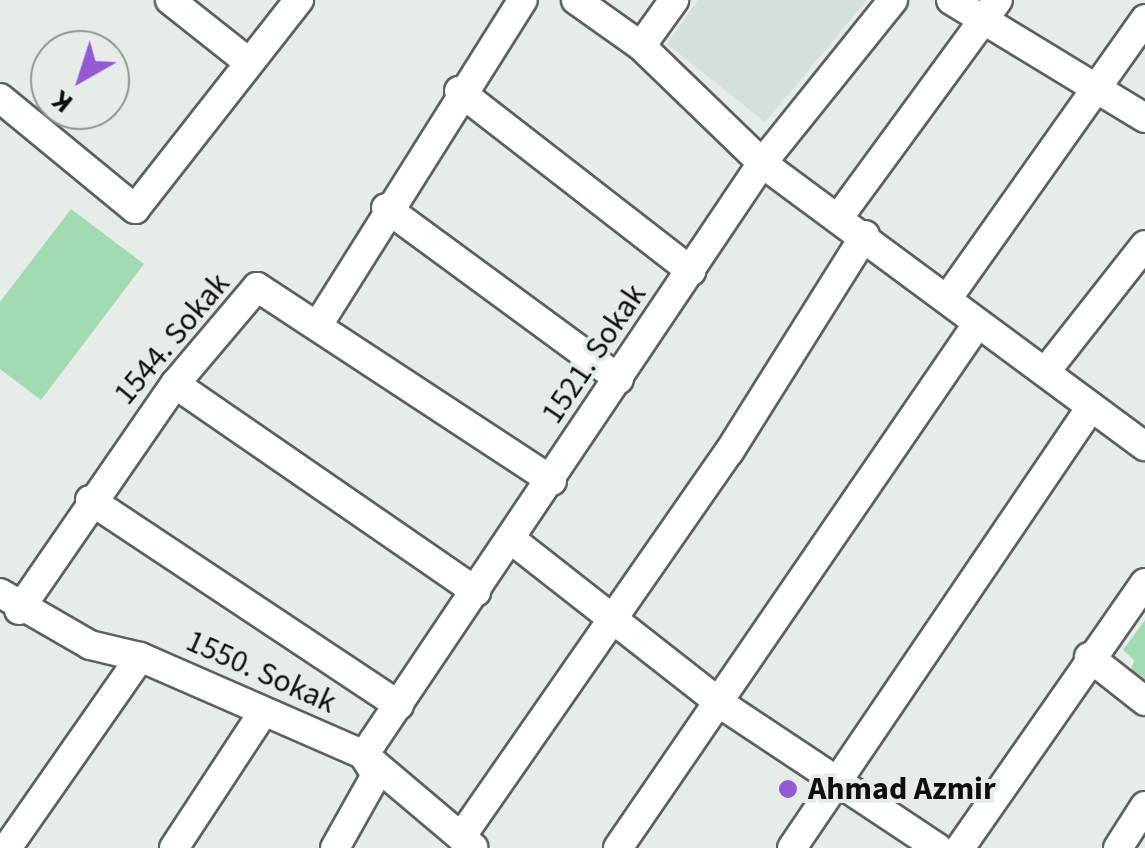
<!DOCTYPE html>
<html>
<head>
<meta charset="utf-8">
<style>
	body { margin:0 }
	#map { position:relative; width:1145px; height:848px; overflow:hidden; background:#e6ece8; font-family:"Source Sans 3",sans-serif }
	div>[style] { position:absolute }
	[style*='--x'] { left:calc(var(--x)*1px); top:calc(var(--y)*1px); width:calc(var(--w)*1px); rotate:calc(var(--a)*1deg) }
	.built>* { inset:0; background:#d5e1d8 }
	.green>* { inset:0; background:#a2dab1 }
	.roads { filter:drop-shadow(2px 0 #5d615e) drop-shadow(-2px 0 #5d615e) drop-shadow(0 2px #5d615e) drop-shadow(0 -2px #5d615e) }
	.minor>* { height:28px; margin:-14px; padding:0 14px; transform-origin:14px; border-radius:14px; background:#fff }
	.dots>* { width:28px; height:28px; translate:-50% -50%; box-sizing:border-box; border:5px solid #e6ece8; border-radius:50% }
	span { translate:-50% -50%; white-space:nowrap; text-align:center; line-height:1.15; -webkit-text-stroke:8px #e6ece8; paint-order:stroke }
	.street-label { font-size:32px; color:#0d0f0d }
	.poi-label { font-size:32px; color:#0d0f0d; font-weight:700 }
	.left { translate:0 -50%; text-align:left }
	.north { position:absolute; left:30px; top:30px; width:100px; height:100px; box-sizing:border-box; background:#e6ece8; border:2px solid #8f9490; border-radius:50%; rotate:219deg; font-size:28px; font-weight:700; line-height:40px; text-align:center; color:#0d0f0d }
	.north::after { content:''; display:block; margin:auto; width:35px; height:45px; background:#935ad2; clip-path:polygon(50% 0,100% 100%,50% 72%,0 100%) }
</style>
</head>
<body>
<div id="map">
	<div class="built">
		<div style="clip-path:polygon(698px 0,867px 0,765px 122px,667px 44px)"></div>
	</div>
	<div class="green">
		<div style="clip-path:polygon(71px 209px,144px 264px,41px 400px,0 369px,0 302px)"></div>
		<div style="clip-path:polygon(1145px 620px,1145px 691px,1129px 678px,1134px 660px,1123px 650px)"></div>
	</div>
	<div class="roads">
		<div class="minor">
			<div style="--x:170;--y:0;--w:98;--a:38.4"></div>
			<div style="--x:576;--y:0;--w:80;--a:35.3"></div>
			<div style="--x:641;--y:46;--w:168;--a:44"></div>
			<div style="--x:762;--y:163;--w:476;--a:36.5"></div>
			<div style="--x:951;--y:0;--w:227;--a:31.3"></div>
			<div style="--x:641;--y:46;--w:57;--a:-54.3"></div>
			<div style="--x:459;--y:91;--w:294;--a:37.8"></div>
			<div style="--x:0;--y:98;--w:175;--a:39.4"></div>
			<div style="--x:135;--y:209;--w:266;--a:-51.9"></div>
			<div style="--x:386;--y:208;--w:289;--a:36.3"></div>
			<div style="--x:839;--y:217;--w:269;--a:-53.8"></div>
			<div style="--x:947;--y:299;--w:343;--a:-54.7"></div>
			<div style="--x:318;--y:325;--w:384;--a:-57.8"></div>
			<div style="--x:1046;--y:371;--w:160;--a:-51.8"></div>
			<div style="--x:175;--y:384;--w:366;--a:34.6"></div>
			<div style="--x:90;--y:500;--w:371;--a:33.6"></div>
			<div style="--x:512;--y:540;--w:266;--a:38.1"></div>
			<div style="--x:721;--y:704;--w:260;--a:33.6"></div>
			<div style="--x:0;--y:593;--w:104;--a:30"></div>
			<div style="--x:90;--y:645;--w:51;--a:13.5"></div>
			<div style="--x:140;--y:657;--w:244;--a:23.6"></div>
			<div style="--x:364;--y:755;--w:143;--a:40.2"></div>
			<div style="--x:19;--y:610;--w:275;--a:-55.4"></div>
			<div style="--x:175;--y:384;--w:127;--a:-49.8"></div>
			<div style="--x:257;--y:287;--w:353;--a:33.3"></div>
			<div style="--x:1089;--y:657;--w:71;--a:38.2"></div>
			<div style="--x:364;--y:755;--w:713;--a:-56.09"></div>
			<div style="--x:762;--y:163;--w:209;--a:-51.2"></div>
			<div style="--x:461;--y:837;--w:469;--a:-55.2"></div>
			<div style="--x:729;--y:452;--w:256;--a:-57.9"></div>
			<div style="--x:7;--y:848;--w:233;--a:-55.1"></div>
			<div style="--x:174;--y:848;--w:160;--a:-56.7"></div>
			<div style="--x:335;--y:848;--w:84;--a:-60.7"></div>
			<div style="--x:376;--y:775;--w:22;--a:-122"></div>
			<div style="--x:618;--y:848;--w:633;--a:-55.56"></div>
			<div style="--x:792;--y:848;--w:533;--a:-55.86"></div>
			<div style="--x:960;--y:848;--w:323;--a:-55.1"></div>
			<div style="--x:1118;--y:848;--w:50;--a:-57.3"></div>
		</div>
	</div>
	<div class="dots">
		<div style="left:788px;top:789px;background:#935ad2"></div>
	</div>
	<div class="street-label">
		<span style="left:172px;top:339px;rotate:-50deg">1544. Sokak</span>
		<span style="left:594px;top:354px;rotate:-56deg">1521. Sokak</span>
		<span style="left:261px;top:672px;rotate:24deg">1550. Sokak</span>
	</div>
	<div class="poi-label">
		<span class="left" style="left:808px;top:789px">Ahmad Azmir</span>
	</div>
	<div class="north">K</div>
</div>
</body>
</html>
